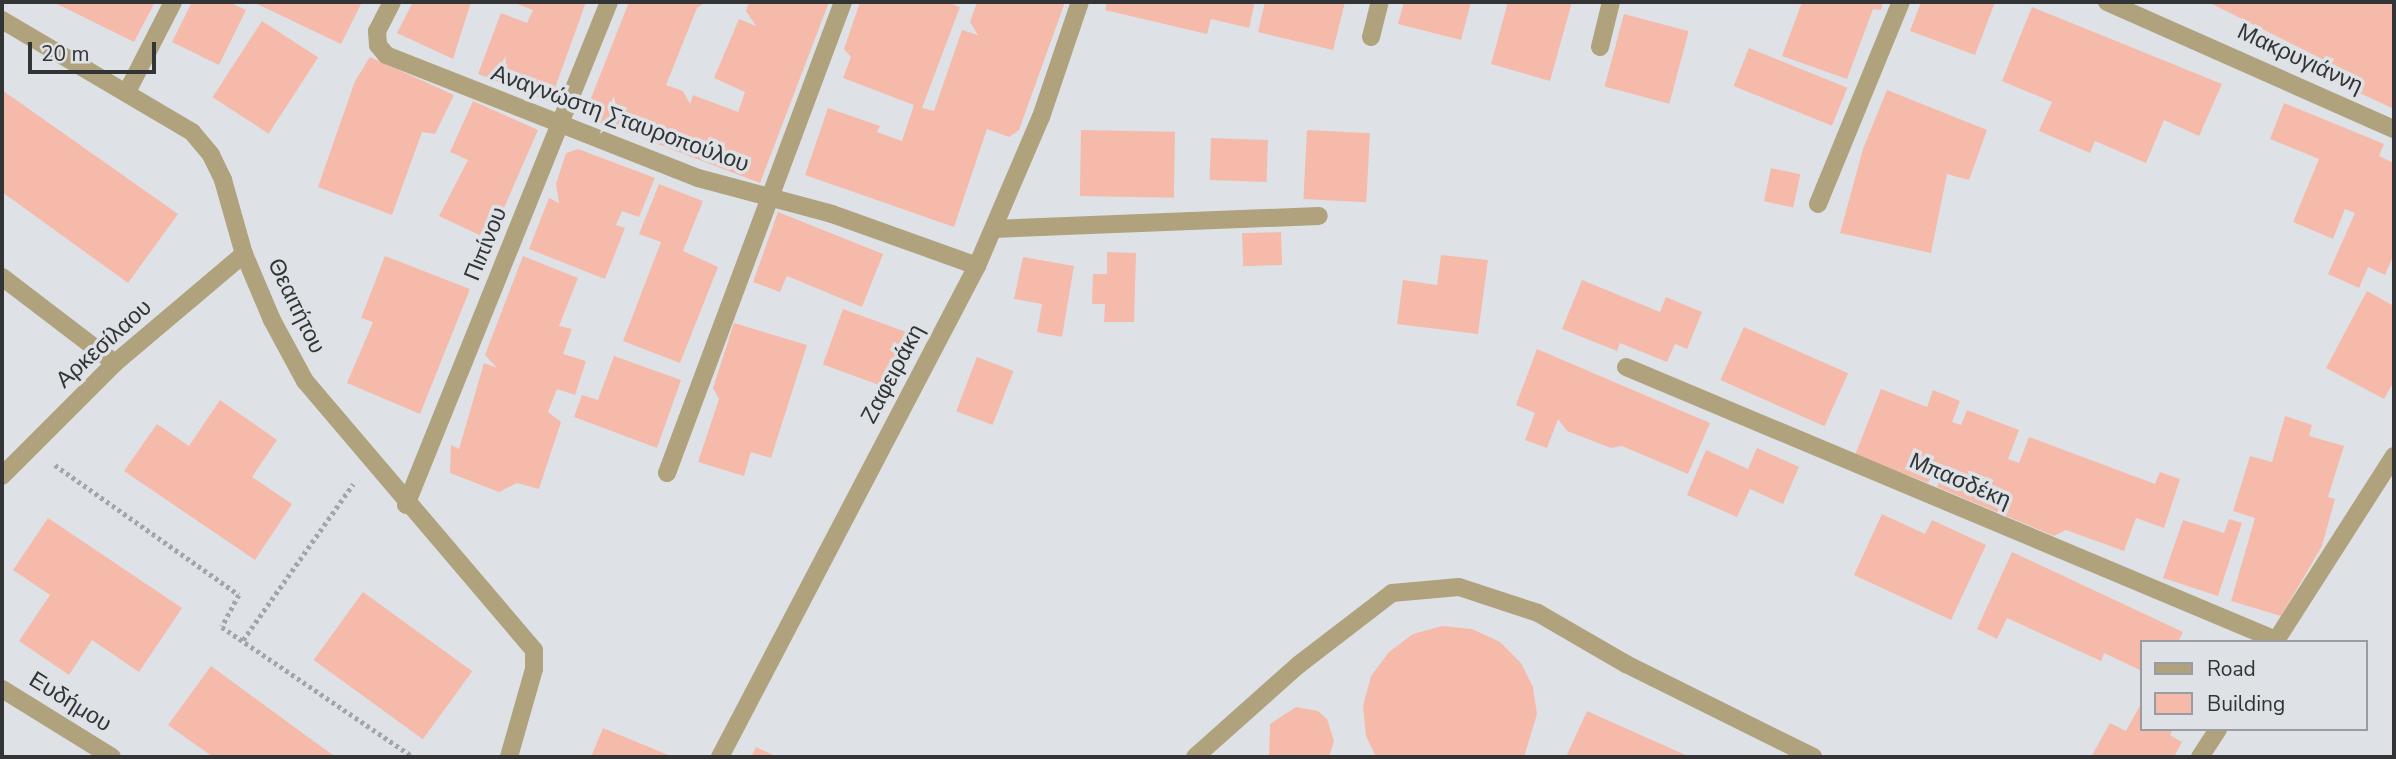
<!DOCTYPE html>
<html>
<head>
<meta charset="utf-8">
<style>
	body { margin:0 }
	#map { position:relative; width:2396px; height:759px; overflow:hidden; background:#dee2e7; font-family:"Nunito Sans",sans-serif }
	div>[style] { position:absolute }
	[style*='--x'] { left:calc(var(--x)*1px); top:calc(var(--y)*1px); width:calc(var(--w)*1px); rotate:calc(var(--a)*1deg) }
	.building>* { inset:0; background:#f6baaa; transform-origin:0 0 }
	.path>* { height:4.5px; margin-top:-2.25px; transform-origin:0; background:repeating-linear-gradient(90deg,#a2a5a9 0 3.5px,transparent 0 7px) }
	.minor>* { height:18px; margin:-9px; padding:0 9px; transform-origin:9px; border-radius:9px; background:#afa27c }
	span { translate:-50% -50%; white-space:nowrap; text-align:center; line-height:1.15; -webkit-text-stroke:7px #dee2e7; paint-order:stroke }
	.street-label { font-size:23px; color:#323435 }
	.frame { position:absolute; inset:0; border:4px solid #323435; pointer-events:none }
	.legend { position:absolute; left:2140px; top:640px; width:228px; height:91px; box-sizing:border-box; background:#dee2e7; border:2px solid #999ca0; margin:0; padding:9px 12px; list-style:none; font-size:21px; color:#323435 }
	.legend li { display:flex; align-items:center; gap:14px; height:35px }
	.legend b { width:35px; border:2px solid #999ca0 }
	.scale { position:absolute; left:28px; top:42px; width:128px; height:32px; box-sizing:border-box; border:4px solid #323435; border-top:0; padding-left:9px; font-size:21px; line-height:24px; white-space:nowrap; color:#323435; -webkit-text-stroke:5px #dee2e7; paint-order:stroke }
</style>
</head>
<body>
<div id="map">
	<div class="building">
		<div style="clip-path:polygon(53px 2px,155px 2px,134px 42px)"></div>
		<div style="clip-path:polygon(192px 2px,229px 2px,246px 10px,219px 65px,172px 42px)"></div>
		<div style="clip-path:polygon(253px 2px,362px 2px,341px 44px)"></div>
		<div style="clip-path:polygon(413px 2px,471px 2px,453px 59px,397px 33px)"></div>
		<div style="clip-path:polygon(512px 2px,586px 2px,550px 102px,478px 74px,501px 13px,527px 23px,533px 10px)"></div>
		<div style="clip-path:polygon(629px 2px,706px 2px,697px 8px,666px 85px,683px 91px,690px 104px,693px 95px,738px 112px,745px 92px,714px 78px,739px 19px,756px 26px,746px 11px,749px 2px,829px 2px,760px 183px,584px 116px)"></div>
		<div style="clip-path:polygon(860px 2px,947px 2px,960px 7px,922px 108px,934px 111px,962px 30px,978px 35px,970px 22px,977px 2px,1065px 2px,1019px 130px,1009px 137px,987px 129px,954px 227px,805px 175px,828px 108px,880px 126px,877px 132px,902px 141px,914px 105px,843px 78px,851px 57px,844px 49px)"></div>
		<div style="clip-path:polygon(1107px 2px,1255px 2px,1249px 28px,1211px 19px,1207px 34px,1105px 10px)"></div>
		<div style="clip-path:polygon(1265px 2px,1345px 2px,1333px 50px,1258px 32px)"></div>
		<div style="clip-path:polygon(1404px 2px,1471px 2px,1461px 40px,1398px 24px)"></div>
		<div style="clip-path:polygon(1508px 2px,1572px 2px,1550px 81px,1491px 64px)"></div>
		<div style="clip-path:polygon(1802px 2px,1883px 2px,1881px 10px,1873px 9px,1847px 79px,1782px 56px)"></div>
		<div style="clip-path:polygon(1921px 2px,1995px 2px,1975px 55px,1910px 31px)"></div>
		<div style="clip-path:polygon(2208px 2px,2394px 2px,2394px 109px,2351px 89px,2358px 77px)"></div>
		<div style="clip-path:polygon(2032px 7px,2222px 84px,2199px 136px,2164px 120px,2146px 163px,2095px 141px,2090px 153px,2039px 131px,2052px 102px,2002px 81px)"></div>
		<div style="left:1624px;top:14px;width:67px;height:75px;rotate:15deg"></div>
		<div style="left:262px;top:21px;width:67px;height:91px;rotate:33deg"></div>
		<div style="left:1749px;top:48px;width:106px;height:41px;rotate:22deg"></div>
		<div style="clip-path:polygon(370px 57px,454px 95px,435px 134px,422px 132px,392px 215px,318px 187px,355px 81px)"></div>
		<div style="clip-path:polygon(2px 90px,178px 214px,128px 283px,2px 192px)"></div>
		<div style="clip-path:polygon(1887px 90px,1987px 130px,1969px 180px,1947px 174px,1931px 253px,1840px 233px,1863px 149px)"></div>
		<div style="clip-path:polygon(473px 101px,538px 130px,490px 240px,439px 216px,468px 160px,450px 152px)"></div>
		<div style="clip-path:polygon(2284px 103px,2384px 144px,2379px 156px,2394px 163px,2394px 254px,2385px 275px,2368px 267px,2359px 288px,2328px 274px,2355px 213px,2345px 209px,2333px 239px,2293px 222px,2319px 159px,2270px 139px)"></div>
		<div style="left:1081px;top:130px;width:94px;height:66px;rotate:1deg"></div>
		<div style="left:1307px;top:130px;width:63px;height:69px;rotate:3deg"></div>
		<div style="left:1211px;top:138px;width:57px;height:42px;rotate:2deg"></div>
		<div style="clip-path:polygon(578px 149px,655px 178px,639px 217px,622px 211px,616px 225px,625px 228px,605px 279px,529px 249px,549px 198px,559px 203px,556px 184px,566px 153px)"></div>
		<div style="left:1771px;top:168px;width:30px;height:34px;rotate:12deg"></div>
		<div style="clip-path:polygon(659px 184px,703px 201px,683px 251px,718px 267px,680px 363px,623px 341px,661px 242px,639px 234px)"></div>
		<div style="clip-path:polygon(778px 212px,883px 254px,862px 307px,787px 276px,780px 292px,753px 282px)"></div>
		<div style="left:1281px;top:232px;width:33px;height:39px;rotate:88deg"></div>
		<div style="clip-path:polygon(1107px 252px,1136px 253px,1134px 322px,1104px 322px,1105px 304px,1092px 304px,1093px 274px,1107px 274px)"></div>
		<div style="clip-path:polygon(1441px 255px,1488px 260px,1478px 334px,1397px 324px,1403px 280px,1437px 285px)"></div>
		<div style="clip-path:polygon(385px 256px,470px 289px,420px 414px,347px 383px,373px 322px,361px 318px)"></div>
		<div style="clip-path:polygon(523px 256px,578px 278px,559px 326px,572px 329px,563px 354px,586px 361px,575px 395px,557px 389px,548px 412px,561px 422px,539px 489px,517px 483px,499px 492px,450px 473px,451px 445px,459px 449px,484px 363px,497px 368px,485px 355px)"></div>
		<div style="clip-path:polygon(1023px 257px,1074px 266px,1062px 337px,1037px 332px,1042px 304px,1014px 299px)"></div>
		<div style="clip-path:polygon(1582px 280px,1660px 312px,1666px 297px,1702px 312px,1687px 349px,1675px 344px,1667px 362px,1620px 343px,1617px 351px,1562px 329px)"></div>
		<div style="clip-path:polygon(2367px 291px,2394px 306px,2394px 381px,2384px 399px,2326px 368px)"></div>
		<div style="left:843px;top:309px;width:68px;height:59px;rotate:20deg"></div>
		<div style="clip-path:polygon(734px 323px,807px 345px,771px 458px,751px 452px,744px 476px,698px 462px,719px 399px,713px 388px)"></div>
		<div style="left:1744px;top:327px;width:114px;height:58px;rotate:24deg"></div>
		<div style="clip-path:polygon(1537px 349px,1710px 423px,1688px 474px,1622px 446px,1611px 448px,1567px 431px,1558px 419px,1547px 448px,1525px 440px,1535px 413px,1516px 405px)"></div>
		<div style="clip-path:polygon(614px 356px,681px 380px,657px 448px,574px 417px,582px 395px,598px 400px)"></div>
		<div style="left:977px;top:357px;width:39px;height:58px;rotate:21deg"></div>
		<div style="clip-path:polygon(1881px 389px,1927px 407px,1933px 390px,1960px 401px,1952px 422px,1961px 425px,1967px 410px,2019px 430px,2008px 459px,2019px 463px,2029px 437px,2155px 484px,2160px 472px,2180px 479px,2164px 528px,2136px 518px,2124px 551px,2066px 530px,2054px 536px,1937px 487px,1940px 479px,1932px 475px,1928px 483px,1855px 455px)"></div>
		<div style="clip-path:polygon(220px 400px,277px 440px,252px 477px,292px 504px,255px 560px,124px 471px,157px 424px,189px 446px)"></div>
		<div style="clip-path:polygon(2285px 416px,2312px 425px,2309px 436px,2344px 446px,2328px 497px,2335px 499px,2322px 546px,2281px 616px,2231px 601px,2255px 518px,2233px 511px,2250px 456px,2272px 462px)"></div>
		<div style="clip-path:polygon(1757px 448px,1799px 467px,1783px 504px,1750px 489px,1737px 517px,1687px 495px,1706px 450px,1748px 469px)"></div>
		<div style="clip-path:polygon(1882px 514px,1925px 534px,1932px 520px,1986px 545px,1951px 620px,1854px 575px)"></div>
		<div style="clip-path:polygon(48px 518px,182px 608px,139px 672px,92px 640px,69px 675px,19px 641px,50px 595px,13px 570px)"></div>
		<div style="clip-path:polygon(2229px 519px,2242px 523px,2218px 596px,2163px 578px,2183px 520px,2224px 533px)"></div>
		<div style="clip-path:polygon(2012px 552px,2183px 632px,2178px 642px,2142px 642px,2142px 671px,2104px 653px,2101px 661px,2007px 618px,1997px 639px,1977px 629px)"></div>
		<div style="left:363px;top:592px;width:135px;height:84px;rotate:36deg"></div>
		<div style="clip-path:polygon(1442px 626px,1472px 629px,1500px 642px,1521px 663px,1533px 687px,1537px 714px,1524px 757px,1376px 757px,1366px 736px,1363px 706px,1371px 676px,1389px 652px,1413px 634px)"></div>
		<div style="clip-path:polygon(211px 666px,323px 748px,336px 757px,213px 757px,168px 725px)"></div>
		<div style="clip-path:polygon(2142px 702px,2142px 729px,2173px 729px,2170px 735px,2182px 742px,2174px 757px,2091px 757px,2110px 723px,2126px 731px)"></div>
		<div style="clip-path:polygon(1296px 707px,1318px 711px,1327px 719px,1334px 741px,1329px 757px,1269px 755px,1270px 724px)"></div>
		<div style="clip-path:polygon(1587px 711px,1690px 757px,1566px 757px)"></div>
		<div style="clip-path:polygon(603px 728px,673px 757px,591px 757px)"></div>
		<div style="clip-path:polygon(756px 747px,777px 757px,751px 757px)"></div>
	</div>
	<div class="path">
		<div style="--x:55;--y:465;--w:225;--a:35.2"></div>
		<div style="--x:239;--y:595;--w:36;--a:118"></div>
		<div style="--x:222;--y:627;--w:231;--a:34.2"></div>
		<div style="--x:243;--y:640;--w:191;--a:-54.8"></div>
	</div>
	<div class="minor">
		<div style="--x:392;--y:2;--w:33;--a:117"></div>
		<div style="--x:377;--y:31;--w:14;--a:86"></div>
		<div style="--x:378;--y:45;--w:13;--a:51"></div>
		<div style="--x:386;--y:55;--w:335;--a:21.5"></div>
		<div style="--x:698;--y:178;--w:139;--a:15"></div>
		<div style="--x:832;--y:214;--w:154;--a:19.7"></div>
		<div style="--x:2107;--y:2;--w:314;--a:23.9"></div>
		<div style="--x:2;--y:20;--w:221;--a:30.5"></div>
		<div style="--x:192;--y:132;--w:30;--a:50"></div>
		<div style="--x:211;--y:155;--w:28;--a:64"></div>
		<div style="--x:223;--y:180;--w:77;--a:74.2"></div>
		<div style="--x:244;--y:254;--w:72;--a:67"></div>
		<div style="--x:272;--y:320;--w:69;--a:61.6"></div>
		<div style="--x:305;--y:381;--w:353;--a:49.6"></div>
		<div style="--x:534;--y:650;--w:19;--a:90"></div>
		<div style="--x:534;--y:669;--w:91;--a:105.9"></div>
		<div style="--x:1371;--y:37;--w:36;--a:-76"></div>
		<div style="--x:1600;--y:47;--w:46;--a:-76.3"></div>
		<div style="--x:127;--y:92;--w:101;--a:-62.9"></div>
		<div style="--x:1818;--y:204;--w:218;--a:-67.7"></div>
		<div style="--x:994;--y:229;--w:325;--a:-2.3"></div>
		<div style="--x:2;--y:277;--w:142;--a:37.3"></div>
		<div style="--x:1626;--y:367;--w:705;--a:22.78"></div>
		<div style="--x:667;--y:473;--w:503;--a:-69.51"></div>
		<div style="--x:2;--y:476;--w:160;--a:-45"></div>
		<div style="--x:115;--y:363;--w:169;--a:-40.2"></div>
		<div style="--x:406;--y:505;--w:542;--a:-68.02"></div>
		<div style="--x:2275;--y:642;--w:221;--a:-57.4"></div>
		<div style="--x:2;--y:689;--w:129;--a:31.7"></div>
		<div style="--x:720;--y:757;--w:554;--a:-62.37"></div>
		<div style="--x:977;--y:266;--w:162;--a:-66.8"></div>
		<div style="--x:1041;--y:117;--w:121;--a:-71.3"></div>
		<div style="--x:1195;--y:757;--w:137;--a:-41.7"></div>
		<div style="--x:1297;--y:666;--w:120;--a:-37.5"></div>
		<div style="--x:1392;--y:593;--w:67;--a:-5.1"></div>
		<div style="--x:1459;--y:587;--w:83;--a:18.2"></div>
		<div style="--x:1538;--y:613;--w:102;--a:30.1"></div>
		<div style="--x:1626;--y:664;--w:209;--a:26.4"></div>
		<div style="--x:2200;--y:757;--w:33;--a:-57"></div>
	</div>
	<div class="street-label">
		<span style="left:2300px;top:59px;rotate:25deg">Μακρυγιάννη</span>
		<span style="left:620px;top:119px;rotate:20deg">Αναγνώστη Σταυροπούλου</span>
		<span style="left:486px;top:244px;rotate:-68deg">Πιπίνου</span>
		<span style="left:296px;top:306px;rotate:64deg">Θεαιτήτου</span>
		<span style="left:104px;top:344px;rotate:-42deg">Αρκεσίλαου</span>
		<span style="left:893px;top:374px;rotate:-62deg">Ζαφειράκη</span>
		<span style="left:1960px;top:481px;rotate:23deg">Μπασδέκη</span>
		<span style="left:70px;top:702px;rotate:32deg">Ευδήμου</span>
	</div>
	<div class="frame"></div>
	<ul class="legend">
	<li><b style="height:9px;background:#afa27c"></b>Road</li>
	<li><b style="height:19px;background:#f6baaa"></b>Building</li>
	</ul>
	<div class="scale">20 m</div>
</div>
</body>
</html>
